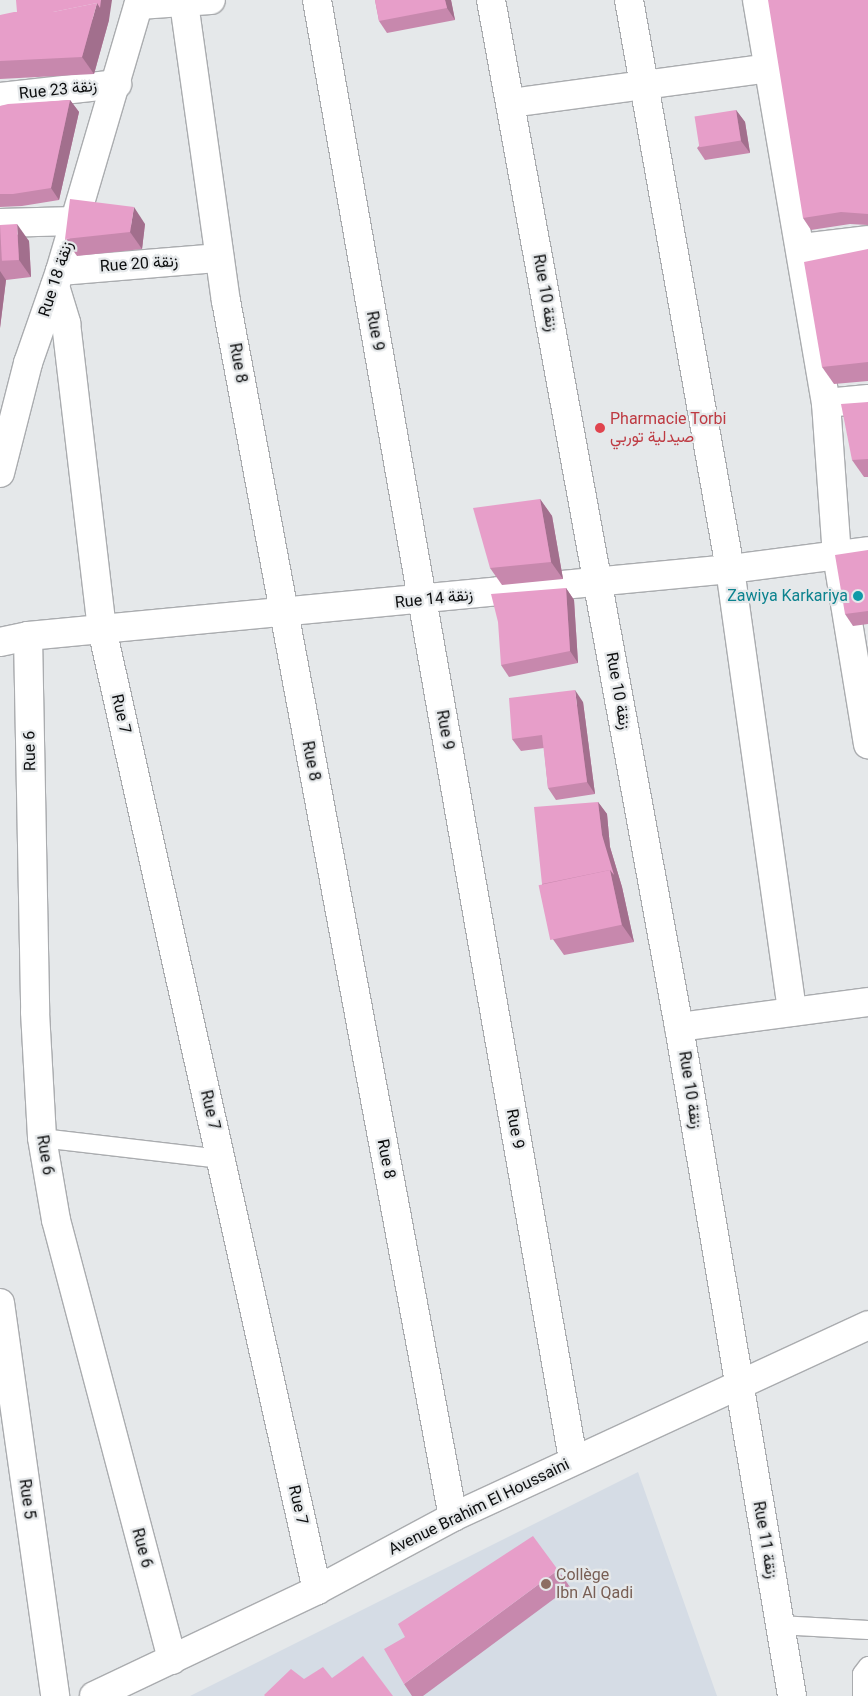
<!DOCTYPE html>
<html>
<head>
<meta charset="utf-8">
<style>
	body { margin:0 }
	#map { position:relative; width:868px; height:1696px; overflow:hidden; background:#e5e8ea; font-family:Roboto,Vazirmatn,sans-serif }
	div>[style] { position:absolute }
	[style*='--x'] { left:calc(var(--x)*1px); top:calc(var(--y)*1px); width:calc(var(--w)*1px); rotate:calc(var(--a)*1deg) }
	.built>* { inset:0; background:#d5dce5 }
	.roads { filter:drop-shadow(1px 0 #aaacaf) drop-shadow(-1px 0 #aaacaf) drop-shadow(0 1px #aaacaf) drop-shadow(0 -1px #aaacaf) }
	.lane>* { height:18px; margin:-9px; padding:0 9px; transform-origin:9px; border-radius:9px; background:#fff }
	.street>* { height:28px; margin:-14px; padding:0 14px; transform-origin:14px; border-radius:14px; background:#fff }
	.secondary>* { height:28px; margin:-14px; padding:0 14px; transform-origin:14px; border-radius:14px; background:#fff }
	.wall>* { inset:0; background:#c788ad }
	.shaded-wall>* { inset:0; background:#a26f8d }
	.building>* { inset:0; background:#e79ec9; transform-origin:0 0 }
	.dots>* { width:14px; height:14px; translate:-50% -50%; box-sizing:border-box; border:2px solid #e5e8ea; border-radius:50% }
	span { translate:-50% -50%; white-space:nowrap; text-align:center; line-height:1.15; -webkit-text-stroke:4.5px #e5e8ea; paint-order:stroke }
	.street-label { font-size:16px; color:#0e0f10 }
	.health-label { font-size:16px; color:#be3a42 }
	.left { translate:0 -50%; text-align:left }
	.culture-label { font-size:16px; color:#0d838f }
	.right { translate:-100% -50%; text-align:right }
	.education-label { font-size:16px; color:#785e54 }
</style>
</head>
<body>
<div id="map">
	<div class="built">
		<div style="clip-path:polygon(638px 1472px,717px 1696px,190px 1696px)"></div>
	</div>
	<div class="roads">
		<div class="lane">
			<div style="--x:42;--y:1138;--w:180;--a:6.7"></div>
			<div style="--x:779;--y:1625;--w:89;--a:3.2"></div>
			<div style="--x:862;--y:1696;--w:22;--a:-90"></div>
			<div style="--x:862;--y:1674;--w:10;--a:-53"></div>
		</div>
		<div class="street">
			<div style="--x:317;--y:0;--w:1482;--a:80.05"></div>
			<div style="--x:629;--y:0;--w:578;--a:79.93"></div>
			<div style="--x:730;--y:569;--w:447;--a:82"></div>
			<div style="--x:757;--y:0;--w:409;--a:80.3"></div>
			<div style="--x:826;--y:403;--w:152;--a:85.9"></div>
			<div style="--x:837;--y:555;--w:192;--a:80.7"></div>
			<div style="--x:184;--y:3;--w:301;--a:82"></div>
			<div style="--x:226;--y:301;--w:1237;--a:79.43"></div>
			<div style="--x:139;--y:5;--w:72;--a:-4"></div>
			<div style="--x:0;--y:97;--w:118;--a:-6.3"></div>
			<div style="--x:511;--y:103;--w:261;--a:-7.7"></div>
			<div style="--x:0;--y:223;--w:75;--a:-1.5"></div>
			<div style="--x:801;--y:248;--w:67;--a:-6.8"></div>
			<div style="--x:60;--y:271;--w:160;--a:-4.7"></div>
			<div style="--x:55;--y:286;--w:39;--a:73"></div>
			<div style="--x:66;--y:323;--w:308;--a:83.3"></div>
			<div style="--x:102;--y:629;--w:985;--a:77.39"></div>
			<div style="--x:826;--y:403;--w:42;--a:-5.4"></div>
			<div style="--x:0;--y:473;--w:114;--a:-75.7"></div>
			<div style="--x:28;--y:363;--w:97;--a:-70.8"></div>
			<div style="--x:60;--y:271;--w:283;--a:-73.6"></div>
			<div style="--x:28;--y:636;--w:376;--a:88.9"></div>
			<div style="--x:35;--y:1012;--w:126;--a:86.8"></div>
			<div style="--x:42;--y:1138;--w:83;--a:80.3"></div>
			<div style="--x:56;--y:1220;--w:455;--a:75.2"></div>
			<div style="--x:0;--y:642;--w:29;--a:-12"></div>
			<div style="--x:28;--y:636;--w:705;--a:-5.45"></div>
			<div style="--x:730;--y:569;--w:139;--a:-7.4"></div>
			<div style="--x:679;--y:1027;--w:191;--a:-7.5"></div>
			<div style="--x:0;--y:1303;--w:397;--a:82"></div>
		</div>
		<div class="secondary">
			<div style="--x:491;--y:0;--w:1044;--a:79.63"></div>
			<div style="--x:679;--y:1027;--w:678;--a:80.41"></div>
			<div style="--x:94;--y:1696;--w:247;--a:-25.4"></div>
			<div style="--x:317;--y:1590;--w:154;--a:-28.2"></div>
			<div style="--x:453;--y:1517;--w:457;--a:-24.8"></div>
		</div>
	</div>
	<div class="wall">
		<div style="clip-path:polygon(375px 0,451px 0,455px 20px,387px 33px,379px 21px)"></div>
		<div style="clip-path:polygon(868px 0,868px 225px,850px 224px,811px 230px,803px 218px)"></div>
		<div style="clip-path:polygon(0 15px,109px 20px,94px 74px,0 79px)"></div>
		<div style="clip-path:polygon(70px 100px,79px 112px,59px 200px,22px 206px,0 207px,0 106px)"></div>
		<div style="clip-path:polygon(736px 110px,745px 122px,750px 153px,705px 160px,697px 148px)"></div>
		<div style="clip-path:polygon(145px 224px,142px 249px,77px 256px,65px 239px)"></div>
		<div style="clip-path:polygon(0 225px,29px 241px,31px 277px,6px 280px,0 328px)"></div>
		<div style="clip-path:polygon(868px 249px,868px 381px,834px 384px,822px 367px)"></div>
		<div style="clip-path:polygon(868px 402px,868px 477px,864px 477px,852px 460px)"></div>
		<div style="clip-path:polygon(540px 499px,552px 516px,563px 579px,502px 585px,490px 568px)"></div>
		<div style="clip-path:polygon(868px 550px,868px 624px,853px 626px,845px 614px)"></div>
		<div style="clip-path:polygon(566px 588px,574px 600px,578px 663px,509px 677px,501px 665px)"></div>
		<div style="clip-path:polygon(583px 702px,595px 794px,556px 800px,548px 788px,544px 748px,521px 751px,512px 739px)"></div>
		<div style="clip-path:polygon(598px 802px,607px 814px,610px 847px,622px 887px,634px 942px,564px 955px,552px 938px,542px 884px)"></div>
		<div style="clip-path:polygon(558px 1570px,570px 1587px,423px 1696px,412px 1696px,404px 1684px)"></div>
	</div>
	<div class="shaded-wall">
		<div style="clip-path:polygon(101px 0,112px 0,109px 20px,94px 74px,82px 57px,97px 3px)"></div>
		<div style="clip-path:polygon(445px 0,451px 0,455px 20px,447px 8px)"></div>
		<div style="clip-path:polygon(70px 100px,79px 112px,59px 200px,51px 188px)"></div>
		<div style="clip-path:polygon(736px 110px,745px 122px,750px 153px,741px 141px)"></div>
		<div style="clip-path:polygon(134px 207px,145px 224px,142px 249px,130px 232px)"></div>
		<div style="clip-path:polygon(17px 224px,29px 241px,31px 277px,19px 260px)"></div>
		<div style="clip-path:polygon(0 271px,6px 280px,0 328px)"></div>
		<div style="clip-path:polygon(540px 499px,552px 516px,563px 579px,551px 562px)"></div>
		<div style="clip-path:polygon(566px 588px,574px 600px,578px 663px,570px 651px)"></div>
		<div style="clip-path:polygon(575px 690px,583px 702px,595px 794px,587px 782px)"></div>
		<div style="clip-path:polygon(598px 802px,607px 814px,610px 847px,622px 887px,634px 942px,622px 925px,602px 835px)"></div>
	</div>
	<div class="building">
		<div style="clip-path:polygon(16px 0,101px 0,100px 8px,97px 3px,53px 12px,17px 12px)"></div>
		<div style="clip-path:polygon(375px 0,445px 0,447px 8px,379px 21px)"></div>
		<div style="clip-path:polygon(768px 0,868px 0,868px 214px,841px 212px,803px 218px)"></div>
		<div style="clip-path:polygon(97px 3px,82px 57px,0 61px,0 15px,14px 12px,53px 12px)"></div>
		<div style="clip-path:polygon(70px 100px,51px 188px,13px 194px,0 194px,0 106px,8px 104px)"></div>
		<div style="left:736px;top:110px;width:31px;height:42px;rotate:81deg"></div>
		<div style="clip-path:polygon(70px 199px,134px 207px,130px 232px,65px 239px)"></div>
		<div style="left:17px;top:224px;width:36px;height:17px;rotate:87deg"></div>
		<div style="clip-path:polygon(868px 249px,868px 362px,822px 367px,804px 262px)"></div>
		<div style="clip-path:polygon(868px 402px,868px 459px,852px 460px,841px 404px)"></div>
		<div style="clip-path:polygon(540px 499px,551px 562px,490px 568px,473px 508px)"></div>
		<div style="clip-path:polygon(868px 550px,868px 611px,845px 614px,835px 555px)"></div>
		<div style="clip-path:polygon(566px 588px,570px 651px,501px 665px,498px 622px,491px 594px)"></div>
		<div style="clip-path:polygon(575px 690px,587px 782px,548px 788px,542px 735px,512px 739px,509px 698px)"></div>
		<div style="clip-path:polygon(598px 802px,602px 835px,614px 875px,610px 870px,542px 884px,534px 807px)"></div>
		<div style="left:610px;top:870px;width:56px;height:73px;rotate:78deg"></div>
		<div style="clip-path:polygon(533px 1536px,558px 1570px,404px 1684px,384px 1649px,405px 1637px,398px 1624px)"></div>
		<div style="clip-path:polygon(363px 1656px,393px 1696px,265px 1696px,264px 1695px,291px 1669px,304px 1679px,323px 1667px,332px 1678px)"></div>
	</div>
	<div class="dots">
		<div style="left:600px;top:428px;background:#e0444e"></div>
		<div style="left:858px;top:596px;background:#0f9aa8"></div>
		<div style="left:546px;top:1584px;background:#8d6e63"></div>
	</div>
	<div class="street-label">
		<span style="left:58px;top:90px;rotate:-6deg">Rue 23 زنقة</span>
		<span style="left:139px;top:264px;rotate:-4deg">Rue 20 زنقة</span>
		<span style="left:56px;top:279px;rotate:-72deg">Rue 18 زنقة</span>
		<span style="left:545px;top:293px;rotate:80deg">Rue 10 زنقة</span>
		<span style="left:375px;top:331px;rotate:80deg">Rue 9</span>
		<span style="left:238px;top:363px;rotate:80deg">Rue 8</span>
		<span style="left:434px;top:599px;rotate:-6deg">Rue 14 زنقة</span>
		<span style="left:618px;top:691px;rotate:80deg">Rue 10 زنقة</span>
		<span style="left:121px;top:714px;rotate:77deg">Rue 7</span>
		<span style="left:445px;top:730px;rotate:80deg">Rue 9</span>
		<span style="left:30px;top:751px;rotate:-91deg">Rue 6</span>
		<span style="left:311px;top:761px;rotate:79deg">Rue 8</span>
		<span style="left:690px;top:1090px;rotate:81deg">Rue 10 زنقة</span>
		<span style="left:210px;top:1110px;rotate:77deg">Rue 7</span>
		<span style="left:515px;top:1129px;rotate:80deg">Rue 9</span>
		<span style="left:45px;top:1155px;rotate:81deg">Rue 6</span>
		<span style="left:386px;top:1159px;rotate:79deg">Rue 8</span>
		<span style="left:27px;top:1499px;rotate:82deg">Rue 5</span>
		<span style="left:298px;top:1505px;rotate:77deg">Rue 7</span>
		<span style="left:479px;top:1507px;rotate:-26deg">Avenue Brahim El Houssaini</span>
		<span style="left:765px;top:1540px;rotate:80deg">Rue 11 زنقة</span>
		<span style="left:142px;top:1548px;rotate:75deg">Rue 6</span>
	</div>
	<div class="health-label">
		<span class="left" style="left:610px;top:428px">Pharmacie Torbi<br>صيدلية توربي</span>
	</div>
	<div class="culture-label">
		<span class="right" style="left:848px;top:596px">Zawiya Karkariya</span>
	</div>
	<div class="education-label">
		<span class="left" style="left:556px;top:1584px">Collège<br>Ibn Al Qadi</span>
	</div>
</div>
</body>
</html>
